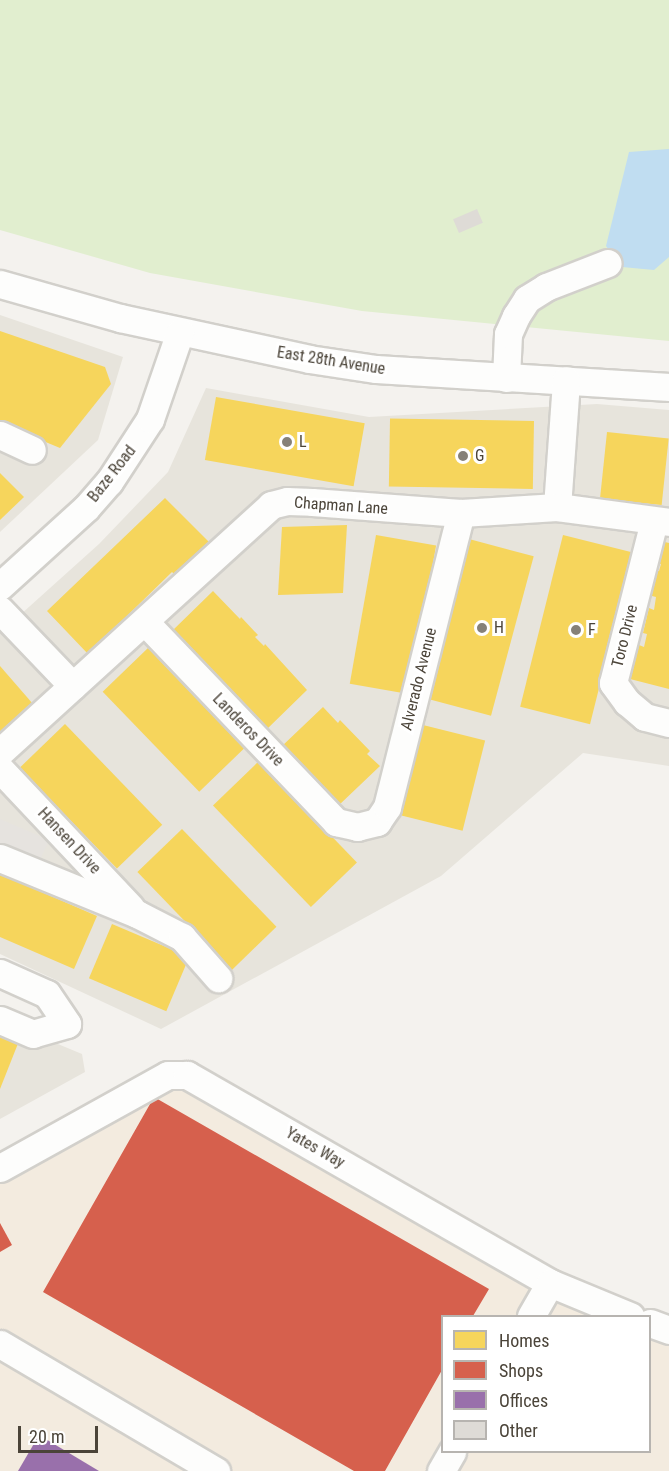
<!DOCTYPE html>
<html>
<head>
<meta charset="utf-8">
<style>
	body { margin:0 }
	#map { position:relative; width:669px; height:1471px; overflow:hidden; background:#f4f2ee; font-family:"Roboto Condensed",sans-serif }
	div>[style] { position:absolute }
	[style*='--x'] { left:calc(var(--x)*1px); top:calc(var(--y)*1px); width:calc(var(--w)*1px); rotate:calc(var(--a)*1deg) }
	.residential>* { inset:0; background:#e7e4dc }
	.commercial>* { inset:0; background:#f3ebdf }
	.green>* { inset:0; background:#e1eecf }
	.parking>* { inset:0; background:#e6e3df }
	.water>* { inset:0; background:#c0ddf1 }
	.homes>* { inset:0; background:#f6d55c; transform-origin:0 0 }
	.shops>* { inset:0; background:#d6604d }
	.offices>* { inset:0; background:#9970ab }
	.building>* { inset:0; background:#dedbd6; transform-origin:0 0 }
	.roads { filter:drop-shadow(2px 0 #d2d0cb) drop-shadow(-2px 0 #d2d0cb) drop-shadow(0 2px #d2d0cb) drop-shadow(0 -2px #d2d0cb) }
	.minor>* { height:27px; margin:-13.5px; padding:0 13.5px; transform-origin:13.5px; border-radius:13.5px; background:#fdfdfc }
	.dots>* { width:16px; height:16px; translate:-50% -50%; box-sizing:border-box; border:3px solid #fff; border-radius:50% }
	span { translate:-50% -50%; white-space:nowrap; text-align:center; line-height:1.15; -webkit-text-stroke:6px #fff; paint-order:stroke }
	.street-label { font-size:16px; color:#4b4439 }
	.poi-label { font-size:16px; color:#4b4439 }
	.left { translate:0 -50%; text-align:left }
	.legend { position:absolute; left:441px; top:1315px; width:210px; height:138px; box-sizing:border-box; background:#fff; border:2px solid #b7b4b0; margin:0; padding:8px 10px; list-style:none; font-size:18px; color:#4b4439 }
	.legend li { display:flex; align-items:center; gap:12px; height:30px }
	.legend b { width:30px; border:2px solid #b7b4b0 }
	.scale { position:absolute; left:18px; top:1426px; width:80px; height:27px; box-sizing:border-box; border:3px solid #4b4439; border-top:0; padding-left:8px; font-size:18px; line-height:21px; white-space:nowrap; color:#4b4439; -webkit-text-stroke:4px #fff; paint-order:stroke }
</style>
</head>
<body>
<div id="map">
	<div class="residential">
		<div style="clip-path:polygon(0 315px,123px 357px,98px 440px,0 532px)"></div>
		<div style="clip-path:polygon(206px 388px,369px 417px,597px 404px,669px 410px,669px 766px,583px 753px,441px 876px,161px 1029px,0 954px,0 633px,99px 544px,168px 472px)"></div>
		<div style="clip-path:polygon(0 1020px,82px 1054px,85px 1072px,0 1119px)"></div>
	</div>
	<div class="commercial">
		<div style="clip-path:polygon(177px 1085px,646px 1316px,442px 1316px,442px 1452px,650px 1452px,650px 1318px,669px 1328px,669px 1471px,0 1471px,0 1183px)"></div>
	</div>
	<div class="green">
		<div style="clip-path:polygon(0 0,669px 0,669px 341px,362px 311px,150px 273px,0 230px)"></div>
	</div>
	<div class="parking">
		<div style="clip-path:polygon(0 819px,49px 840px,40px 860px,0 843px)"></div>
	</div>
	<div class="water">
		<div style="clip-path:polygon(669px 149px,669px 257px,654px 270px,622px 267px,606px 246px,629px 152px)"></div>
	</div>
	<div class="homes">
		<div style="clip-path:polygon(0 331px,105px 367px,111px 384px,60px 448px,0 423px)"></div>
		<div style="left:216px;top:397px;width:151px;height:64px;rotate:10deg"></div>
		<div style="left:534px;top:421px;width:68px;height:144px;rotate:91deg"></div>
		<div style="left:607px;top:432px;width:62px;height:67px;rotate:6deg"></div>
		<div style="clip-path:polygon(0 473px,24px 497px,0 520px)"></div>
		<div style="clip-path:polygon(165px 498px,209px 542px,175px 575px,172px 572px,88px 654px,47px 611px)"></div>
		<div style="clip-path:polygon(347px 525px,343px 593px,278px 595px,282px 527px)"></div>
		<div style="left:376px;top:535px;width:61px;height:151px;rotate:10deg"></div>
		<div style="left:563px;top:535px;width:72px;height:177px;rotate:14deg"></div>
		<div style="left:469px;top:539px;width:67px;height:165px;rotate:15deg"></div>
		<div style="clip-path:polygon(661px 541px,669px 543px,669px 689px,630px 679px,639px 645px,644px 647px,647px 634px,643px 633px,649px 608px,654px 610px,656px 597px,648px 595px,654px 569px,659px 571px,661px 564px,656px 563px)"></div>
		<div style="clip-path:polygon(213px 591px,240px 619px,241px 617px,258px 635px,255px 637px,264px 646px,265px 644px,307px 690px,266px 730px,229px 691px,231px 689px,172px 631px)"></div>
		<div style="left:148px;top:648px;width:139px;height:63px;rotate:46deg"></div>
		<div style="clip-path:polygon(0 666px,33px 704px,0 733px)"></div>
		<div style="clip-path:polygon(323px 707px,338px 723px,340px 720px,370px 751px,367px 754px,380px 766px,338px 806px,281px 747px)"></div>
		<div style="left:65px;top:724px;width:140px;height:63px;rotate:46deg"></div>
		<div style="left:423px;top:725px;width:64px;height:93px;rotate:14deg"></div>
		<div style="left:259px;top:761px;width:141px;height:64px;rotate:46deg"></div>
		<div style="left:182px;top:829px;width:136px;height:62px;rotate:46deg"></div>
		<div style="clip-path:polygon(0 874px,97px 916px,74px 969px,0 937px)"></div>
		<div style="left:112px;top:924px;width:84px;height:59px;rotate:23deg"></div>
		<div style="clip-path:polygon(0 1034px,19px 1041px,0 1089px)"></div>
	</div>
	<div class="shops">
		<div style="clip-path:polygon(154px 1097px,489px 1289px,473px 1316px,442px 1316px,442px 1370px,385px 1471px,354px 1471px,43px 1292px)"></div>
		<div style="clip-path:polygon(0 1223px,12px 1245px,0 1252px)"></div>
	</div>
	<div class="offices">
		<div style="clip-path:polygon(39px 1435px,99px 1471px,18px 1471px)"></div>
	</div>
	<div class="building">
		<div style="left:477px;top:209px;width:15px;height:26px;rotate:67deg"></div>
	</div>
	<div class="roads">
		<div class="minor">
			<div style="--x:0;--y:284;--w:125;--a:15.8"></div>
			<div style="--x:120;--y:318;--w:193;--a:12.2"></div>
			<div style="--x:309;--y:359;--w:68;--a:8.5"></div>
			<div style="--x:376;--y:369;--w:294;--a:3.5"></div>
			<div style="--x:506;--y:378;--w:44;--a:-87.4"></div>
			<div style="--x:508;--y:334;--w:20;--a:-66"></div>
			<div style="--x:516;--y:316;--w:20;--a:-57"></div>
			<div style="--x:527;--y:299;--w:22;--a:-32"></div>
			<div style="--x:546;--y:287;--w:66;--a:-21.2"></div>
			<div style="--x:0;--y:435;--w:35;--a:25"></div>
			<div style="--x:557;--y:507;--w:127;--a:-85.9"></div>
			<div style="--x:654;--y:521;--w:167;--a:104.2"></div>
			<div style="--x:613;--y:683;--w:24;--a:54"></div>
			<div style="--x:627;--y:702;--w:23;--a:40"></div>
			<div style="--x:645;--y:717;--w:25;--a:14"></div>
			<div style="--x:0;--y:586;--w:116;--a:-42.2"></div>
			<div style="--x:86;--y:508;--w:35;--a:-49"></div>
			<div style="--x:109;--y:482;--w:75;--a:-56.9"></div>
			<div style="--x:150;--y:419;--w:92;--a:-71"></div>
			<div style="--x:0;--y:610;--w:105;--a:46.2"></div>
			<div style="--x:145;--y:622;--w:277;--a:46.3"></div>
			<div style="--x:336;--y:822;--w:22;--a:13"></div>
			<div style="--x:357;--y:827;--w:21;--a:-14"></div>
			<div style="--x:377;--y:822;--w:18;--a:-56"></div>
			<div style="--x:387;--y:807;--w:303;--a:-75.9"></div>
			<div style="--x:0;--y:752;--w:367;--a:-42.3"></div>
			<div style="--x:271;--y:505;--w:16;--a:-14"></div>
			<div style="--x:287;--y:501;--w:25;--a:2"></div>
			<div style="--x:312;--y:502;--w:149;--a:4.2"></div>
			<div style="--x:461;--y:513;--w:96;--a:-3.6"></div>
			<div style="--x:557;--y:507;--w:113;--a:7.6"></div>
			<div style="--x:0;--y:769;--w:190;--a:46.7"></div>
			<div style="--x:0;--y:858;--w:148;--a:22.2"></div>
			<div style="--x:137;--y:914;--w:51;--a:27.1"></div>
			<div style="--x:182;--y:937;--w:55;--a:48.7"></div>
			<div style="--x:0;--y:973;--w:51;--a:24.1"></div>
			<div style="--x:47;--y:994;--w:36;--a:56"></div>
			<div style="--x:67;--y:1024;--w:35;--a:164"></div>
			<div style="--x:33;--y:1034;--w:36;--a:-157"></div>
			<div style="--x:0;--y:1168;--w:192;--a:-29"></div>
			<div style="--x:168;--y:1075;--w:19;--a:0"></div>
			<div style="--x:187;--y:1075;--w:418;--a:29.8"></div>
			<div style="--x:550;--y:1283;--w:87;--a:22.4"></div>
			<div style="--x:531;--y:1316;--w:38;--a:-60"></div>
			<div style="--x:650;--y:1323;--w:20;--a:20"></div>
			<div style="--x:0;--y:1344;--w:251;--a:30.5"></div>
			<div style="--x:441;--y:1471;--w:22;--a:-60"></div>
		</div>
	</div>
	<div class="dots">
		<div style="left:287px;top:442px;background:#868178"></div>
		<div style="left:463px;top:456px;background:#868178"></div>
		<div style="left:482px;top:628px;background:#868178"></div>
		<div style="left:576px;top:630px;background:#868178"></div>
	</div>
	<div class="street-label">
		<span style="left:331px;top:361px;rotate:9deg">East 28th Avenue</span>
		<span style="left:112px;top:474px;rotate:-52deg">Baze Road</span>
		<span style="left:341px;top:506px;rotate:4deg">Chapman Lane</span>
		<span style="left:625px;top:636px;rotate:-76deg">Toro Drive</span>
		<span style="left:419px;top:679px;rotate:-76deg">Alverado Avenue</span>
		<span style="left:248px;top:730px;rotate:46deg">Landeros Drive</span>
		<span style="left:69px;top:841px;rotate:47deg">Hansen Drive</span>
		<span style="left:315px;top:1148px;rotate:30deg">Yates Way</span>
	</div>
	<div class="poi-label">
		<span class="left" style="left:299px;top:442px">L</span>
		<span class="left" style="left:475px;top:456px">G</span>
		<span class="left" style="left:494px;top:628px">H</span>
		<span class="left" style="left:588px;top:630px">F</span>
	</div>
	<ul class="legend">
	<li><b style="height:16px;background:#f6d55c"></b>Homes</li>
	<li><b style="height:16px;background:#d6604d"></b>Shops</li>
	<li><b style="height:16px;background:#9970ab"></b>Offices</li>
	<li><b style="height:16px;background:#dedbd6"></b>Other</li>
	</ul>
	<div class="scale">20 m</div>
</div>
</body>
</html>
